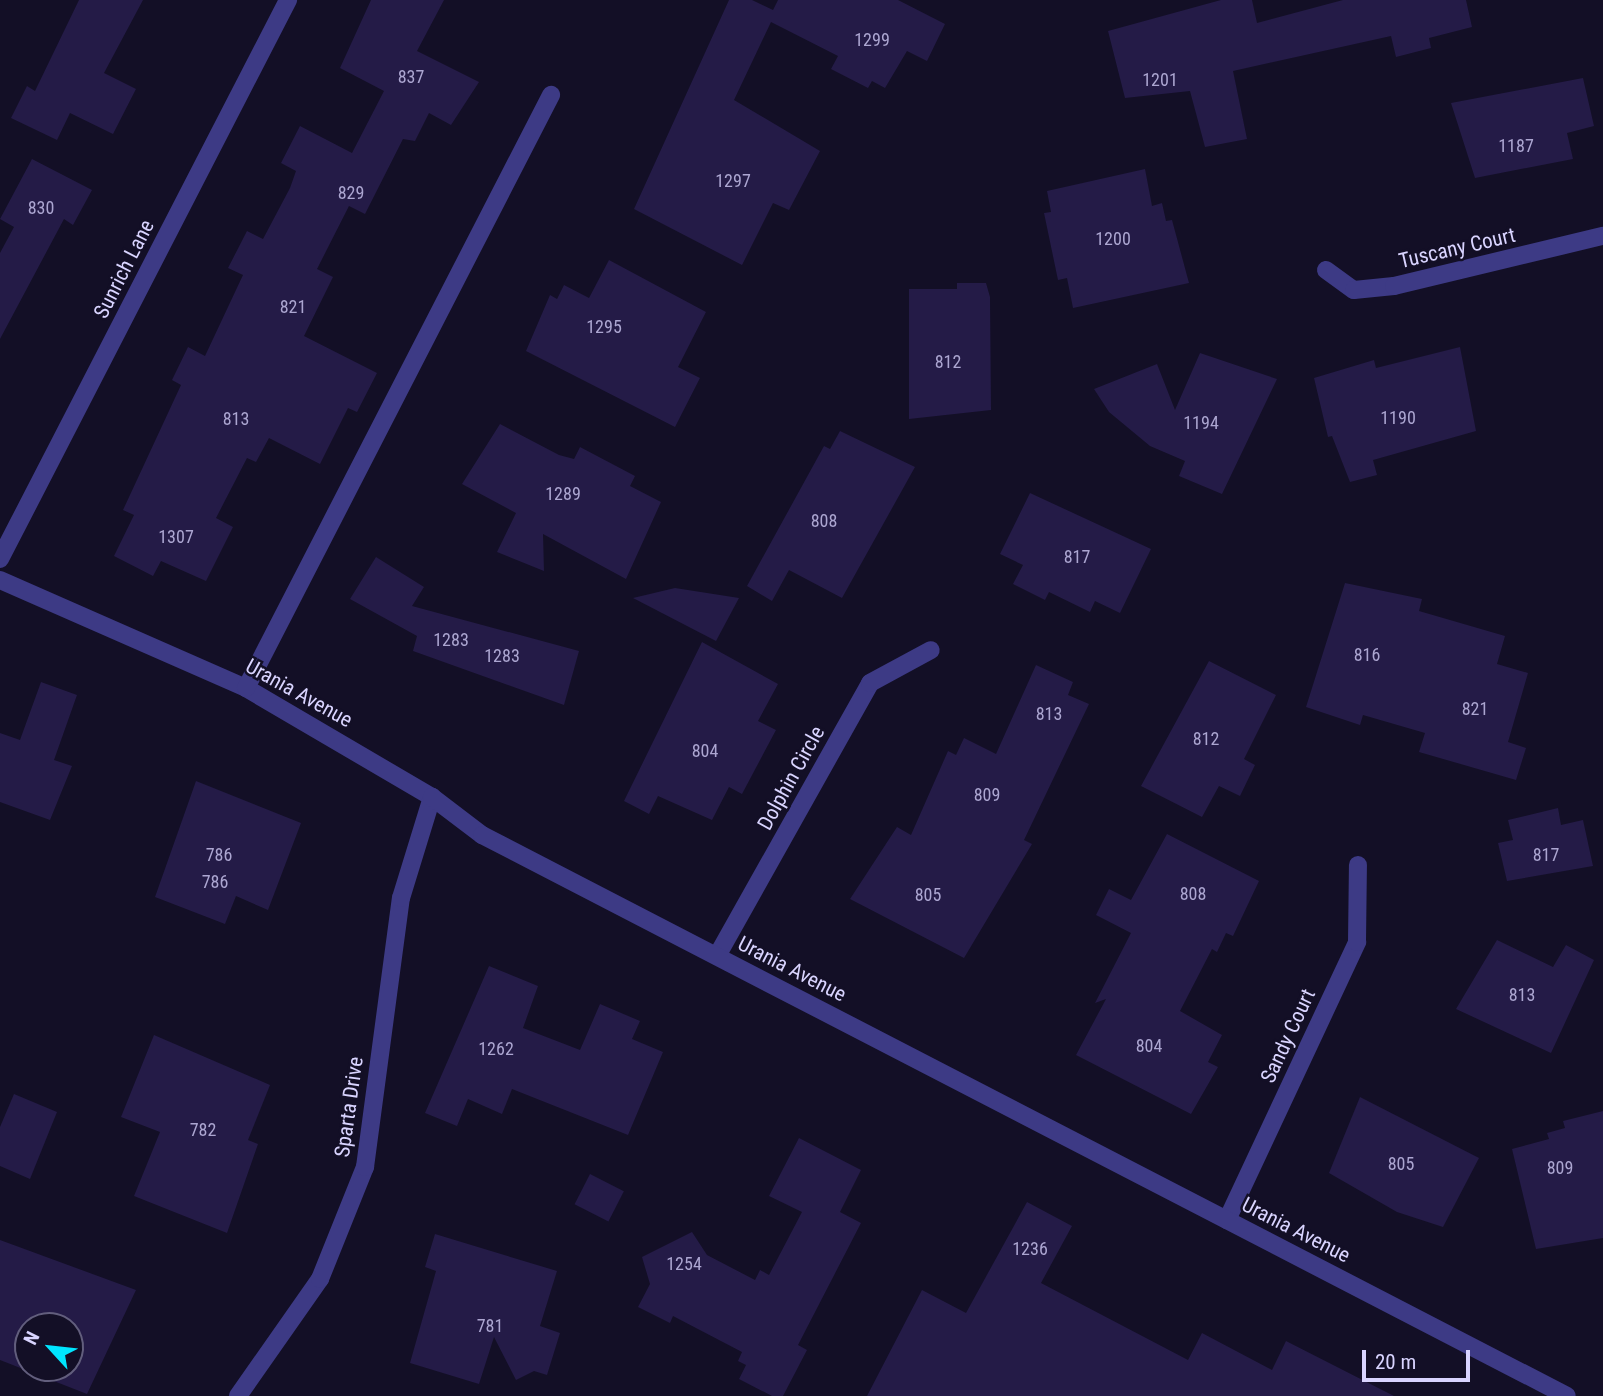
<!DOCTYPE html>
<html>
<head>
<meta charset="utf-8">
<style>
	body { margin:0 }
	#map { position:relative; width:1603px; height:1396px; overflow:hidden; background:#130f26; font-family:"Roboto Condensed",sans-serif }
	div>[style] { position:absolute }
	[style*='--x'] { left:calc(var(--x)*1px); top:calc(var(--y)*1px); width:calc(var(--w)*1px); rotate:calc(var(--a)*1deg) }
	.building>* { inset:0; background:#241b47; transform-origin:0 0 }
	.minor>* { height:18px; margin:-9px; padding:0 9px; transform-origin:9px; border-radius:9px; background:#3d3a85 }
	.tertiary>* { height:18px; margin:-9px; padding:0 9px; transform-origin:9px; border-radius:9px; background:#3d3a85 }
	span { translate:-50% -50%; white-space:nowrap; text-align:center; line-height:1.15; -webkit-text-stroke:5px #130f26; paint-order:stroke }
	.number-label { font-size:18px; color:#aca6d1 }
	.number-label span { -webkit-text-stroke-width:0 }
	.street-label { font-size:21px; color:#d9d4ff }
	.north { position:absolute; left:14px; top:1312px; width:70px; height:70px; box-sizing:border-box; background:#130f26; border:2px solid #625e7d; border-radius:50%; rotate:297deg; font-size:19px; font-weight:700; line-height:28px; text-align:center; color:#d9d4ff }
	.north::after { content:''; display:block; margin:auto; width:24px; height:32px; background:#00e5ff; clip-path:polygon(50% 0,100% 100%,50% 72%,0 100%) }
	.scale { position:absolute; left:1362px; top:1350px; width:108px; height:32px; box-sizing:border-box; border:4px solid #d9d4ff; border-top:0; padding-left:9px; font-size:21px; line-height:24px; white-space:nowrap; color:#d9d4ff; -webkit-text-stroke:5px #130f26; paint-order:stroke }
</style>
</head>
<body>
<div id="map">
	<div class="building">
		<div style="clip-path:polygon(79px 0,143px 0,104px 73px,136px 89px,113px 134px,70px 113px,57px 140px,11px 118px,27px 86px,35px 91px)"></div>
		<div style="clip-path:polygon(371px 0,444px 0,417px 51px,479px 82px,451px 125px,429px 113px,415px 141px,403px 139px,365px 214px,349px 206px,317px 269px,333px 277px,304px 336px,377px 373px,357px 412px,348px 408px,320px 464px,269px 438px,256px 462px,247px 458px,216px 518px,233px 527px,206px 581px,161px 561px,153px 576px,114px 556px,134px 515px,123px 510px,181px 385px,172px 380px,188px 347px,205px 356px,243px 275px,228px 268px,247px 231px,263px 239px,290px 188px,296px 171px,281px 163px,300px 126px,352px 153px,384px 91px,340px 68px)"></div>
		<div style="clip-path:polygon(729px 0,752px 0,773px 10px,778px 0,898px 0,945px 24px,927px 61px,907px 51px,885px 88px,872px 81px,868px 88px,831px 69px,838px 56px,771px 22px,734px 100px,820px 151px,789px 210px,773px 203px,742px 265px,634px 209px)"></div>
		<div style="clip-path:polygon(1221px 0,1252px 0,1257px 23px,1343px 0,1466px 0,1472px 27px,1429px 38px,1431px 48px,1396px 57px,1391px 36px,1233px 71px,1247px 139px,1205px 147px,1190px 91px,1125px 98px,1108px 31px)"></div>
		<div style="clip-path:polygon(1583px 78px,1594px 126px,1567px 133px,1573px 159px,1475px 178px,1451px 103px)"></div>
		<div style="clip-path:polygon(32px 159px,92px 190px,73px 225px,64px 219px,0 339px,0 253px,14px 227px,0 219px)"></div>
		<div style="clip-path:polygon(1145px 169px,1152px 206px,1162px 203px,1166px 221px,1172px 220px,1189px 283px,1073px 308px,1067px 278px,1058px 280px,1044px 213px,1051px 212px,1047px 191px)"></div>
		<div style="clip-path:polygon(609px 260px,706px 312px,678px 367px,700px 378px,675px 427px,526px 351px,550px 295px,557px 299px,564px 285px,589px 298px)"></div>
		<div style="clip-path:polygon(957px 283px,986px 283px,990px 297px,991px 410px,909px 419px,909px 289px,957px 289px)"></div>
		<div style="clip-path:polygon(1460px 347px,1476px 431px,1373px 460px,1377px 475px,1350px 482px,1332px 436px,1328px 437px,1314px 378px,1374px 360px,1376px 368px)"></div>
		<div style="clip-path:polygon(1200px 353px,1277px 379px,1222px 494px,1179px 476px,1185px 461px,1150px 446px,1109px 412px,1094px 389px,1157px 364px,1175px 410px)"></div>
		<div style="clip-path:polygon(500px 424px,559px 455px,574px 459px,580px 447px,635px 476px,630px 486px,661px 502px,626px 579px,543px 534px,544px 571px,497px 552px,516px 513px,462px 484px)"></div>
		<div style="clip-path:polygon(840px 431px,915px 467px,842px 598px,789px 570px,772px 601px,747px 586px,824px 446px,830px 449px)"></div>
		<div style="clip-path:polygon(1030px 493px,1151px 549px,1120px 613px,1095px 601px,1090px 612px,1049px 592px,1045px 600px,1013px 584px,1023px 565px,1000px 554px)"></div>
		<div style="clip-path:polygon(376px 557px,424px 587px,412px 606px,579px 651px,564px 705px,413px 651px,417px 636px,350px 599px)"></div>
		<div style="clip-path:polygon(1345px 583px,1422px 599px,1419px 611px,1505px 636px,1497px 664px,1528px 673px,1508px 742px,1526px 748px,1516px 780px,1419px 752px,1425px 733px,1363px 715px,1360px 725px,1306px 707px)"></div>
		<div style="clip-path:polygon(675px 588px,739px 598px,716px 641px,633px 598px)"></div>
		<div style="clip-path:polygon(702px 642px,778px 684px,758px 721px,776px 730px,742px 794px,729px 787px,712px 820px,658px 796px,649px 814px,624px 801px)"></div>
		<div style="clip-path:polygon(1209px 661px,1276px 695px,1244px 759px,1255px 765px,1240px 796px,1219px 786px,1202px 817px,1141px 786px)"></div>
		<div style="clip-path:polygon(1036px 665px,1073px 682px,1068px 695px,1089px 704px,1024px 840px,1032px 844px,964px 958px,850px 899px,897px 827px,911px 835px,948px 751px,956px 755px,964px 738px,996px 754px)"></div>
		<div style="clip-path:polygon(41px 682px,77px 695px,54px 760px,72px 766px,50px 820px,0 802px,0 733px,20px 740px)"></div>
		<div style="clip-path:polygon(196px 781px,301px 823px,268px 910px,236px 896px,225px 924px,155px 897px)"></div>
		<div style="clip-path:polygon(1558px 808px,1561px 825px,1583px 820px,1593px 866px,1507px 881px,1498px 843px,1513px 840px,1508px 820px)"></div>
		<div style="clip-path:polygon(1167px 834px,1259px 881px,1233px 936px,1226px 933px,1217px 952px,1212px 949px,1180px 1011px,1222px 1035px,1208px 1062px,1218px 1067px,1191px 1114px,1076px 1055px,1106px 999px,1095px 1003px,1131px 933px,1096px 915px,1109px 889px,1131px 900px)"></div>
		<div style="clip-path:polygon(1497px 940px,1553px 967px,1566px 945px,1594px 960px,1551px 1053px,1456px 1009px)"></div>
		<div style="clip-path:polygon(489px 966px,538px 986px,523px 1028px,580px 1050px,600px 1004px,640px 1021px,632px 1039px,663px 1052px,628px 1135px,512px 1089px,502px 1114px,468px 1099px,457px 1126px,425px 1113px)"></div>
		<div style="clip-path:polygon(154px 1035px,270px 1085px,248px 1140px,258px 1144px,227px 1233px,134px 1196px,160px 1132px,121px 1117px)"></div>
		<div style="clip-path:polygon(14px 1094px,57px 1112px,30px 1179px,0 1166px,0 1127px)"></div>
		<div style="clip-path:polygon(1360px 1097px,1479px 1158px,1443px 1227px,1397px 1212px,1329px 1173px)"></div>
		<div style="clip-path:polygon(1603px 1111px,1603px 1238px,1536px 1249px,1512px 1149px,1549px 1139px,1547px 1133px,1565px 1128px,1563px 1121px)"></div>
		<div style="clip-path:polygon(799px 1138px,861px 1170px,840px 1212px,861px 1223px,798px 1345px,807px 1350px,783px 1396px,772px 1396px,739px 1379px,746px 1365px,738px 1361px,742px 1352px,673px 1316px,670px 1323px,638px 1307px,650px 1284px,642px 1257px,692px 1232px,707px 1255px,755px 1280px,760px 1270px,769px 1275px,802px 1212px,769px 1196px)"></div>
		<div style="left:590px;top:1174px;width:38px;height:34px;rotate:27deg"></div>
		<div style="clip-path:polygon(1027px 1202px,1072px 1226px,1041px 1283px,1188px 1360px,1202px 1333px,1272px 1370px,1286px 1341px,1394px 1396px,867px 1396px,922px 1290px,966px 1313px)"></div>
		<div style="clip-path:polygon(435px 1234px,557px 1271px,540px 1326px,560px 1333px,547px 1375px,534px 1371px,516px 1380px,494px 1337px,479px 1384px,410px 1363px,436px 1271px,425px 1267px)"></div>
		<div style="clip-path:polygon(evenodd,0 1240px,136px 1290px,87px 1394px,0 1360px,0 1240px,28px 1326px,70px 1326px,70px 1368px,28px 1368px,28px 1326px)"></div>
	</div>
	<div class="minor">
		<div style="--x:1326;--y:270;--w:34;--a:36"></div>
		<div style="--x:1354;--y:290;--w:40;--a:-5.7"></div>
		<div style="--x:1394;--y:286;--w:215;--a:-13.5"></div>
		<div style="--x:0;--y:559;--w:629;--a:-62.74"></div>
		<div style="--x:0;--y:580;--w:269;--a:23.7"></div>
		<div style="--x:246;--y:688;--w:216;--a:30.4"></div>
		<div style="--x:246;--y:688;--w:667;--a:-62.78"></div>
		<div style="--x:717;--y:956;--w:313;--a:-60.7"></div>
		<div style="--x:870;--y:683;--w:69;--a:-28.4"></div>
		<div style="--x:1227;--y:1220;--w:307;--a:-64.9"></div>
		<div style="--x:1357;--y:942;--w:77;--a:-89.3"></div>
	</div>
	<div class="tertiary">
		<div style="--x:238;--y:1396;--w:143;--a:-55"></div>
		<div style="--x:320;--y:1279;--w:121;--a:-68.1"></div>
		<div style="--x:365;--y:1167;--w:271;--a:-82.4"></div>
		<div style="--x:401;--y:898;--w:106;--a:-72.9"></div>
		<div style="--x:432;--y:797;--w:63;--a:37.2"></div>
		<div style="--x:482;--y:835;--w:1221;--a:27.34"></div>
	</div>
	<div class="number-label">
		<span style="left:872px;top:40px">1299</span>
		<span style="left:411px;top:77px">837</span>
		<span style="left:1160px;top:80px">1201</span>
		<span style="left:1516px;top:146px">1187</span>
		<span style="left:733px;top:181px">1297</span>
		<span style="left:351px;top:193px">829</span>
		<span style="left:41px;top:208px">830</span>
		<span style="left:1113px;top:239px">1200</span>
		<span style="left:293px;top:307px">821</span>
		<span style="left:604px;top:327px">1295</span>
		<span style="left:948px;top:362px">812</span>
		<span style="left:1398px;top:418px">1190</span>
		<span style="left:236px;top:419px">813</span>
		<span style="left:1201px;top:423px">1194</span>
		<span style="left:563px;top:494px">1289</span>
		<span style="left:824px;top:521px">808</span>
		<span style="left:176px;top:537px">1307</span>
		<span style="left:1077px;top:557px">817</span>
		<span style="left:451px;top:640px">1283</span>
		<span style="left:1367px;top:655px">816</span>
		<span style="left:502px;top:656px">1283</span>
		<span style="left:1475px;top:709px">821</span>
		<span style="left:1049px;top:714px">813</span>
		<span style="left:1206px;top:739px">812</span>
		<span style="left:705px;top:751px">804</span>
		<span style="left:987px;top:795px">809</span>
		<span style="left:219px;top:855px">786</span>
		<span style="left:1546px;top:855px">817</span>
		<span style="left:215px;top:882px">786</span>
		<span style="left:1193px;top:894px">808</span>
		<span style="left:928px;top:895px">805</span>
		<span style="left:1522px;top:995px">813</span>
		<span style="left:1149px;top:1046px">804</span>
		<span style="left:496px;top:1049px">1262</span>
		<span style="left:203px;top:1130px">782</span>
		<span style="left:1401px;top:1164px">805</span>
		<span style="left:1560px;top:1168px">809</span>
		<span style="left:1030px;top:1249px">1236</span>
		<span style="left:684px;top:1264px">1254</span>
		<span style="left:490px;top:1326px">781</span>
	</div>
	<div class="street-label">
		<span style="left:1457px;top:248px;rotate:-13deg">Tuscany Court</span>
		<span style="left:124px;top:269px;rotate:-63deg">Sunrich Lane</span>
		<span style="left:299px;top:693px;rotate:29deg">Urania Avenue</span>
		<span style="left:791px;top:778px;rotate:-61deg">Dolphin Circle</span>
		<span style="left:792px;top:969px;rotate:27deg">Urania Avenue</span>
		<span style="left:1288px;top:1036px;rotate:-65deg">Sandy Court</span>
		<span style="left:349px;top:1107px;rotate:-82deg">Sparta Drive</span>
		<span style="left:1296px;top:1230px;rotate:27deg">Urania Avenue</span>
	</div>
	<div class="north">N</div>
	<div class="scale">20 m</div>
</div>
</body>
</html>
